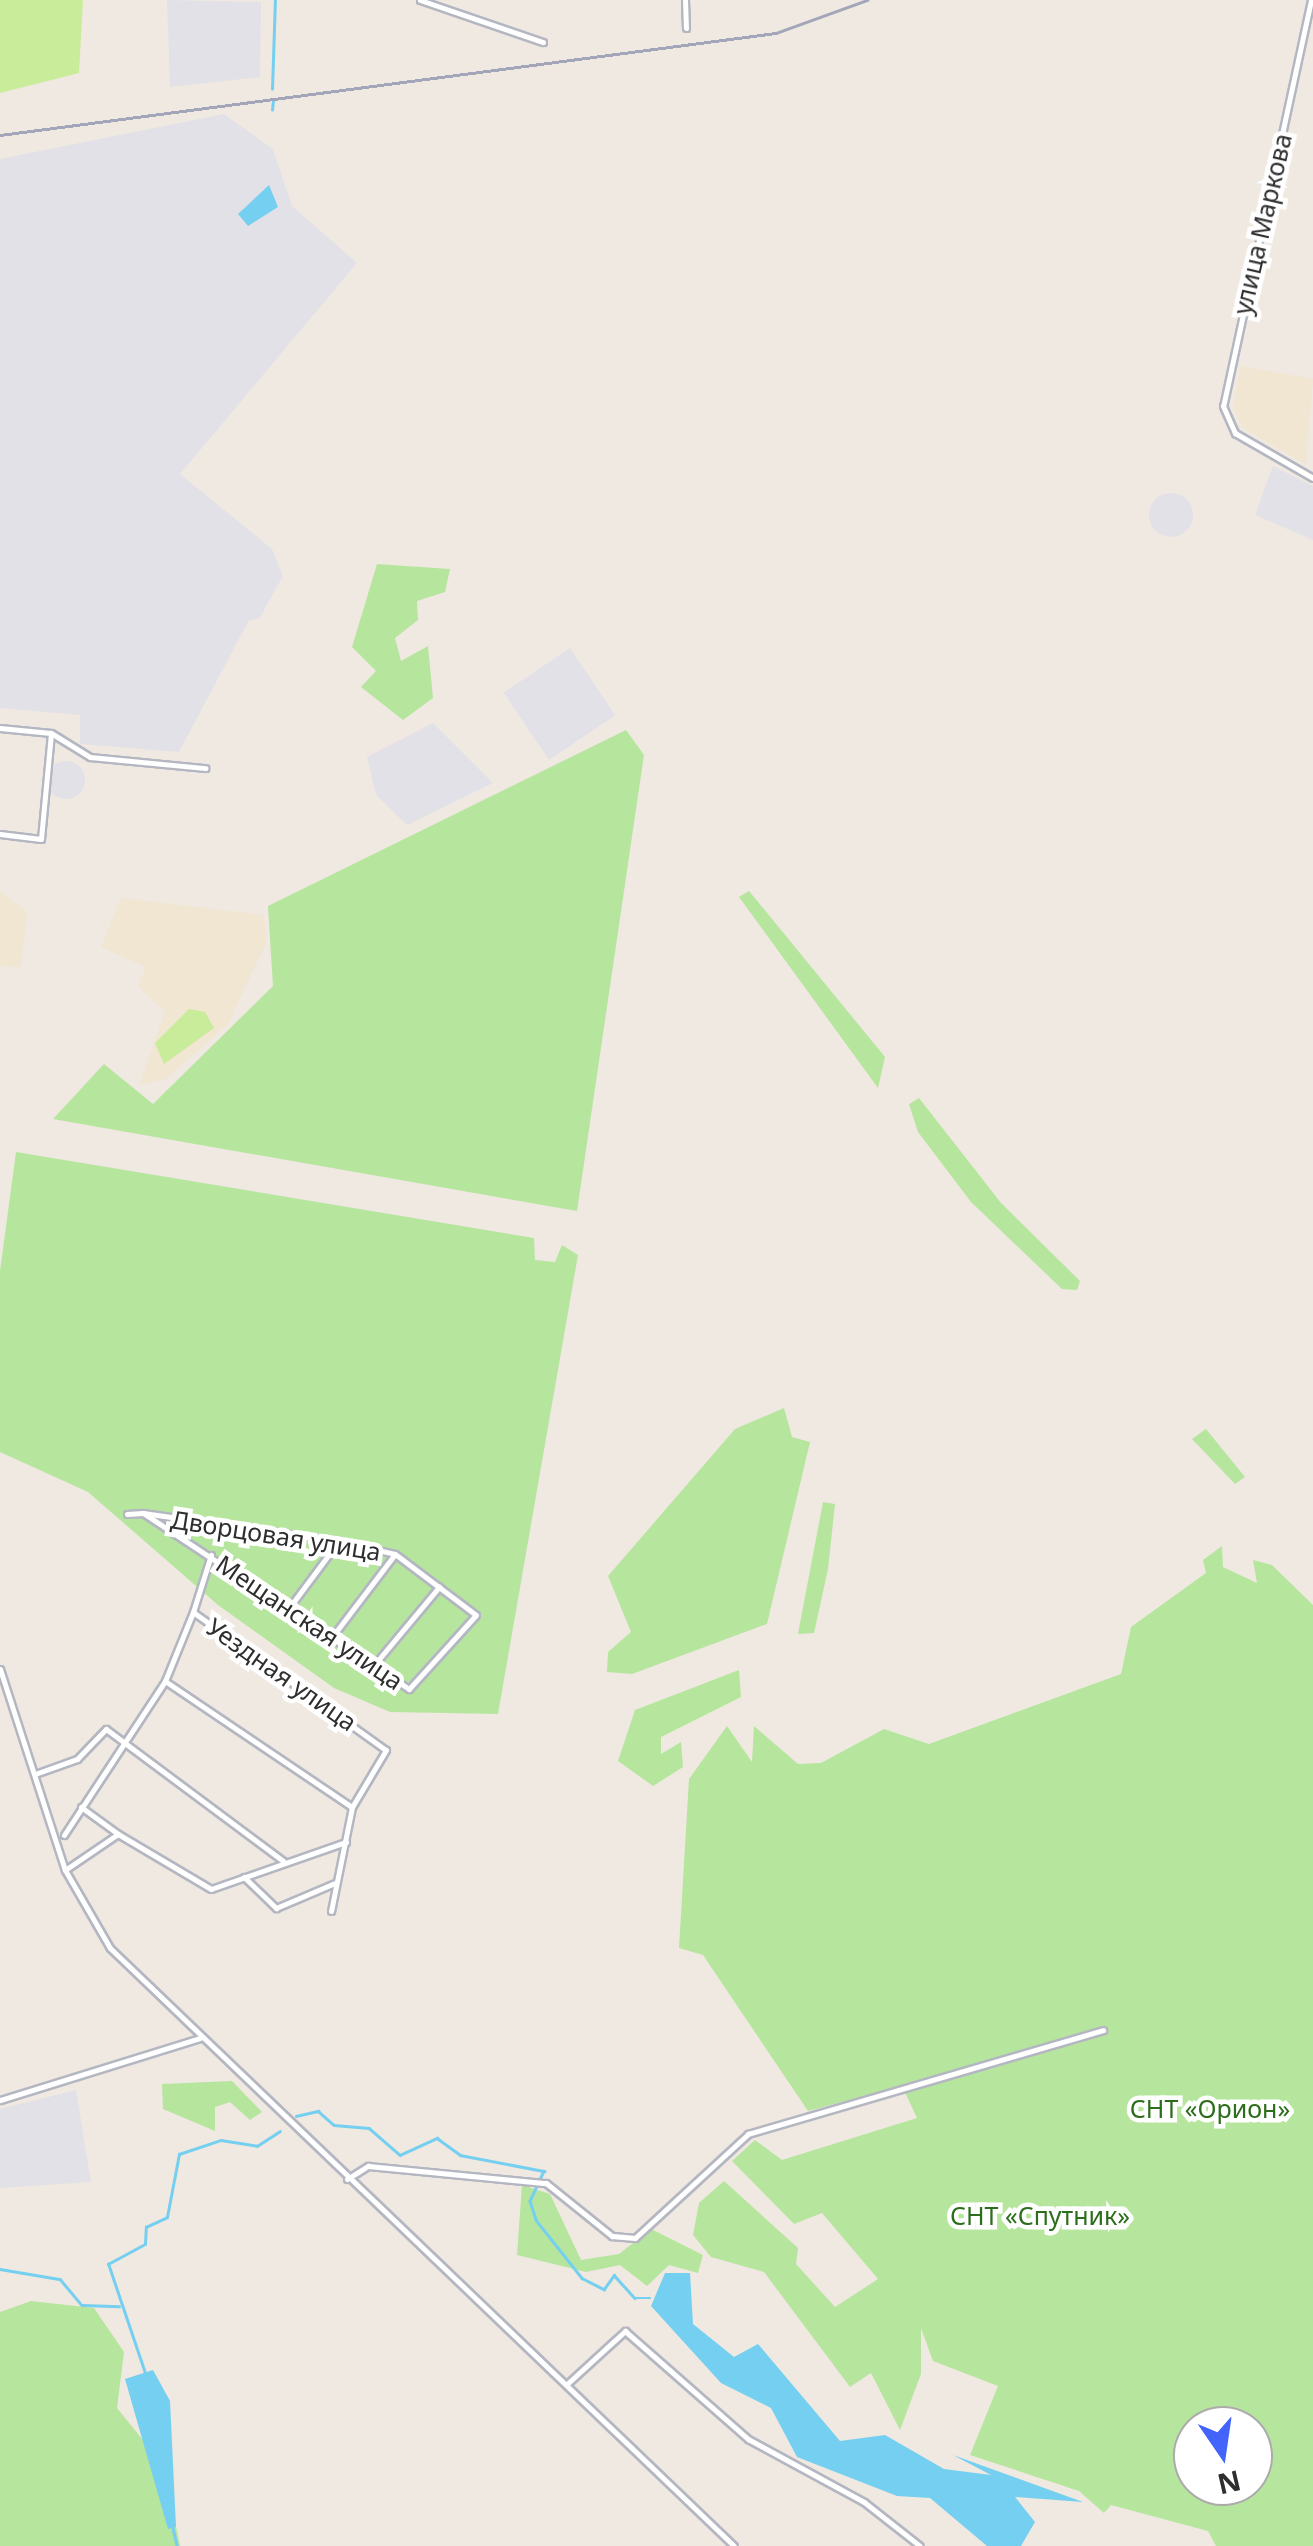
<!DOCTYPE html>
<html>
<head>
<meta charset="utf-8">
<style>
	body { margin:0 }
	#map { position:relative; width:1313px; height:2546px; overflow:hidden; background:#efe9e1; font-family:"Noto Sans",sans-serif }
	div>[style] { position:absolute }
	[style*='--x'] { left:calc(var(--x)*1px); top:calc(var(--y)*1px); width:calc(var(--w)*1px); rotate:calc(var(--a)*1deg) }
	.industrial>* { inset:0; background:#e3e1e8; transform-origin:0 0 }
	.round { border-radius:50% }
	.education>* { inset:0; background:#f0e6d1 }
	.green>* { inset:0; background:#b6e59e }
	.pitch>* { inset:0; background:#c9ec9a }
	.water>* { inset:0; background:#75cff0 }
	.stream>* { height:2.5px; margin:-1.25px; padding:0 1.25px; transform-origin:1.25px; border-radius:1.25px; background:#75cff0 }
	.roads { filter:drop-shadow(2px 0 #b4b7c1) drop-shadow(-2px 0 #b4b7c1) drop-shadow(0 2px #b4b7c1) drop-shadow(0 -2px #b4b7c1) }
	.minor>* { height:5px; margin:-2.5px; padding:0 2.5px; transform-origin:2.5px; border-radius:2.5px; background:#fff }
	.rail>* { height:2.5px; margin:-1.25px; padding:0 1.25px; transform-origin:1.25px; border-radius:1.25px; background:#a3a6b8 }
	span { translate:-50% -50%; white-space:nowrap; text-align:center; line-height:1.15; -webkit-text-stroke:9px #fff; paint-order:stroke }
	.street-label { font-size:25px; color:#2e2e2e }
	.park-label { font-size:25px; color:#2c6e1b }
	.north { position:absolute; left:1173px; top:2406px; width:100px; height:100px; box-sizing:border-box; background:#fff; border:2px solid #ababab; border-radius:50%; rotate:167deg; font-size:28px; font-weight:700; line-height:40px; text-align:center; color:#2e2e2e }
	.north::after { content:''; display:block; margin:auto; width:35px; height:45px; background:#4264fb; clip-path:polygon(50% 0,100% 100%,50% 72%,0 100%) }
</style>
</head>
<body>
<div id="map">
	<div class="industrial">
		<div style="clip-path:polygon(167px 0,261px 2px,260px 77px,170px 87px)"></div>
		<div style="clip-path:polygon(224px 114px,273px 149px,292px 206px,357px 263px,180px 474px,272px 549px,283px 576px,259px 619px,249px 620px,179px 752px,80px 744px,80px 715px,0 708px,0 159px)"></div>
		<div style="clip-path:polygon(1273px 466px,1313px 486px,1313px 540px,1255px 515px)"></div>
		<div class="round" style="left:1149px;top:493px;width:44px;height:44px"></div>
		<div style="left:570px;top:648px;width:81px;height:80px;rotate:56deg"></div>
		<div style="clip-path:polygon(433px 723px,493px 783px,407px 825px,376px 795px,367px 757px)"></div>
		<div class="round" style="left:47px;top:761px;width:38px;height:38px"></div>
		<div style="clip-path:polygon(76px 2090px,91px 2182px,0 2188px,0 2109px)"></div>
	</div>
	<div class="education">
		<div style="clip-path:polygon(1241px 366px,1313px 379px,1306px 465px,1242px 427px,1233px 406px)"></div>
		<div style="clip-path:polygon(0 891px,27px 912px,21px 967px,0 966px)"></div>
		<div style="clip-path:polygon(121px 898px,264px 915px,266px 943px,228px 1024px,166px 1079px,139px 1085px,165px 1012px,138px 986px,146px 967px,101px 947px)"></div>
	</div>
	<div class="green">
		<div style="clip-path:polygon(377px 564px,450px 569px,445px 592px,417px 601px,418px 620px,395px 638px,401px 661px,428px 646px,433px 698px,403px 720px,361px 687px,376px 671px,352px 647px)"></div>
		<div style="clip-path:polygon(626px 730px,644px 755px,577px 1211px,53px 1119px,104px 1064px,153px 1104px,273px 986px,268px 906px)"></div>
		<div style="clip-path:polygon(749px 891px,885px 1057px,878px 1088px,739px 897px)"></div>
		<div style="clip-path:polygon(919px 1098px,1001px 1203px,1080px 1281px,1077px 1290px,1062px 1289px,971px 1202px,918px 1132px,909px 1104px)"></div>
		<div style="clip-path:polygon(16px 1152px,534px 1238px,535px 1260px,555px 1262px,562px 1245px,578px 1255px,498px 1714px,390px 1712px,334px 1688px,218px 1605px,88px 1492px,0 1452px,0 1271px)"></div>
		<div style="clip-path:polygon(784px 1408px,792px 1437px,810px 1442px,767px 1624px,632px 1674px,607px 1672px,608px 1652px,631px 1632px,608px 1576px,735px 1429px)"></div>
		<div style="clip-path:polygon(1206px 1429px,1245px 1477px,1235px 1484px,1192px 1439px)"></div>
		<div style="clip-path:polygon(823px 1502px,835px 1504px,828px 1569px,814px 1633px,798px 1634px)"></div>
		<div style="clip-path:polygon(evenodd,1222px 1546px,1223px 1567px,1257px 1583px,1253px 1560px,1272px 1565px,1313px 1605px,1313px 2546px,1216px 2546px,1208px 2531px,1111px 2505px,1104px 2513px,1079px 2491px,970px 2455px,998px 2386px,933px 2361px,921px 2328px,921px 2374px,900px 2430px,871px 2373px,850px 2387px,764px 2272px,711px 2257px,693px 2235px,699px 2203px,724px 2181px,798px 2248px,796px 2264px,835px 2307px,878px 2279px,822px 2213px,794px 2224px,732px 2161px,755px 2140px,782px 2160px,917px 2118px,902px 2086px,808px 2111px,703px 1955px,679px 1948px,689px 1779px,727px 1726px,752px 1762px,754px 1726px,798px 1764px,821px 1763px,884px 1729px,929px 1744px,1121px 1674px,1131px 1627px,1206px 1573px,1203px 1560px,1222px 1546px,1193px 2426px,1253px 2426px,1253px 2486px,1193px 2486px,1193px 2426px)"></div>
		<div style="clip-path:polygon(739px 1670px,741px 1697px,661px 1737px,661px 1754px,681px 1742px,683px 1767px,653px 1786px,618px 1761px,635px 1710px)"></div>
		<div style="clip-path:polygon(232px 2081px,262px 2112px,250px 2120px,230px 2102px,215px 2107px,215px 2131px,163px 2109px,162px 2084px)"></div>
		<div style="clip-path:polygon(522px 2185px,550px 2194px,581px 2260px,619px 2254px,651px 2229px,703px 2255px,698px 2273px,669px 2265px,647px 2286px,620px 2265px,586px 2272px,517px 2255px)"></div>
		<div style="clip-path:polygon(31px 2301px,94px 2308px,124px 2352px,117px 2408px,164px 2466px,180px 2546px,0 2546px,0 2312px)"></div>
	</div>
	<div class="pitch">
		<div style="clip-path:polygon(0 0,83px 0,79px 73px,0 93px)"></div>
		<div style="clip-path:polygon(189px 1009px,205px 1012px,214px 1028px,164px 1064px,155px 1043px)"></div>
	</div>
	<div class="water">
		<div style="clip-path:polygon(269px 185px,278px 207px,248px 226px,238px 214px)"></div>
		<div style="clip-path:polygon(665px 2273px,690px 2273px,693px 2324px,734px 2357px,758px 2344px,840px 2441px,885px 2435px,944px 2469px,991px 2475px,953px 2455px,1083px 2502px,1015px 2497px,1035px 2522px,1021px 2546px,987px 2546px,930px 2498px,897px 2496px,797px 2457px,771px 2408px,721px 2383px,651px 2306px)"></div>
		<div style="clip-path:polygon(153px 2370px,170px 2401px,176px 2527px,168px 2529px,125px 2379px)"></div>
	</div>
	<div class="stream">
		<div style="--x:272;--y:89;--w:89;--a:-88.1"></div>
		<div style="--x:272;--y:110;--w:10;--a:-84"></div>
		<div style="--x:296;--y:2116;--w:23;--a:-13"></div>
		<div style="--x:318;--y:2111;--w:21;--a:41"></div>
		<div style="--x:334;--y:2125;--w:35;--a:5"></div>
		<div style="--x:369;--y:2128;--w:41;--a:41.1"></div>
		<div style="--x:400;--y:2155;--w:41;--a:-24.7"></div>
		<div style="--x:437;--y:2138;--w:29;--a:36"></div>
		<div style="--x:460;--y:2155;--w:86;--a:10.8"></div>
		<div style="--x:544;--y:2171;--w:33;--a:115"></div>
		<div style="--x:530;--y:2201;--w:20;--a:72"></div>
		<div style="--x:536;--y:2220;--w:74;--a:51.6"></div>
		<div style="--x:582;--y:2278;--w:25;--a:27"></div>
		<div style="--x:604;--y:2289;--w:17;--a:-54"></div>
		<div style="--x:614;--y:2275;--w:31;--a:48"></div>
		<div style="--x:635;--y:2298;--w:15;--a:0"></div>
		<div style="--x:0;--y:2269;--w:61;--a:9.5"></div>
		<div style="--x:60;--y:2279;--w:34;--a:50"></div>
		<div style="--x:82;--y:2305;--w:37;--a:2"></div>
		<div style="--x:145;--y:2373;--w:115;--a:-108.7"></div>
		<div style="--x:108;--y:2264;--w:42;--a:-28.4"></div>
		<div style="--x:145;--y:2244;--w:17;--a:-87"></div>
		<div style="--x:146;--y:2227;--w:23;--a:-25"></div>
		<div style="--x:167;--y:2217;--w:64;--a:-79.2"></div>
		<div style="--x:179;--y:2154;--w:44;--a:-18.4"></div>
		<div style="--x:221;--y:2140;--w:36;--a:9"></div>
		<div style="--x:257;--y:2146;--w:27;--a:-33"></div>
		<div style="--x:173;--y:2528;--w:18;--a:77"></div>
	</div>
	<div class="roads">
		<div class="minor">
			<div style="--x:420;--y:0;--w:130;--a:18.9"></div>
			<div style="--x:685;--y:0;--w:28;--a:88"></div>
			<div style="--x:1311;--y:0;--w:415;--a:102.2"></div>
			<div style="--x:1223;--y:406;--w:30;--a:66"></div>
			<div style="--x:1235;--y:433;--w:90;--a:30"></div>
			<div style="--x:0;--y:728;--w:51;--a:5.6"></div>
			<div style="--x:51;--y:733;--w:46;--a:31.6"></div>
			<div style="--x:90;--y:757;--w:116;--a:5.5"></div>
			<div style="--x:0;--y:834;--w:41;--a:7"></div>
			<div style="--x:41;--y:839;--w:106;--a:-84.6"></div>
			<div style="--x:127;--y:1514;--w:16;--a:-4"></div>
			<div style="--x:143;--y:1513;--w:198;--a:8.1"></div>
			<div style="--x:339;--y:1541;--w:57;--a:13.1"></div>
			<div style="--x:395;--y:1554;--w:101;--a:37"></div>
			<div style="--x:476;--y:1615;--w:100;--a:132.2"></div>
			<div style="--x:409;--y:1689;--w:319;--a:-146.5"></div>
			<div style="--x:289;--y:1608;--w:82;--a:-53.4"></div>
			<div style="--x:193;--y:1612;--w:60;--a:-72.5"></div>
			<div style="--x:332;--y:1637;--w:104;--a:-52.8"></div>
			<div style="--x:374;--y:1665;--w:102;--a:-50.2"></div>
			<div style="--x:0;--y:1669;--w:211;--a:72.1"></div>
			<div style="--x:65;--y:1870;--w:90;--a:60"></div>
			<div style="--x:110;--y:1948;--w:864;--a:43.78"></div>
			<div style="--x:165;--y:1681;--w:225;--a:34"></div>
			<div style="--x:35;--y:1774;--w:45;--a:-19.7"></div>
			<div style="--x:77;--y:1759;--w:42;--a:-46"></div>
			<div style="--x:106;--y:1729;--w:221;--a:36.7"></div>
			<div style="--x:81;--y:1807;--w:46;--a:36.1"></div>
			<div style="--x:64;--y:1835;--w:184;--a:-56.7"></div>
			<div style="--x:165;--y:1681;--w:74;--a:-67.9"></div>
			<div style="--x:193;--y:1612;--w:237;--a:35.6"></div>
			<div style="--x:386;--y:1750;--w:66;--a:120.8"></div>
			<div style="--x:352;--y:1807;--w:106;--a:101.4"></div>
			<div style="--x:65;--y:1870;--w:64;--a:-34.2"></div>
			<div style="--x:118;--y:1834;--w:108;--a:30.6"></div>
			<div style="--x:211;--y:1889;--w:143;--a:-19.2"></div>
			<div style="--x:244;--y:1877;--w:45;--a:44.1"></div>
			<div style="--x:276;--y:1908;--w:64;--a:-23"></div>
			<div style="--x:0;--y:2100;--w:209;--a:-17.2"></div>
			<div style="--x:347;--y:2179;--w:25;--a:-32"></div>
			<div style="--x:368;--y:2166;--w:179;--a:5.5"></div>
			<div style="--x:546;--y:2183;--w:85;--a:38.8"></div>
			<div style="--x:612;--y:2236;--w:23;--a:5"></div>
			<div style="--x:635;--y:2238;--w:154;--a:-42.6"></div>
			<div style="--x:748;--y:2134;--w:370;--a:-16.3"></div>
			<div style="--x:567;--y:2384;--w:79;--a:-42.4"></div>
			<div style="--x:625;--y:2331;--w:164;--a:41.3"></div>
			<div style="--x:748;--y:2439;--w:132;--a:28.5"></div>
			<div style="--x:864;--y:2502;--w:71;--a:38.2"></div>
		</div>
	</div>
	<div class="rail">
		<div style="--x:0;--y:135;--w:783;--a:-7.49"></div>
		<div style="--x:776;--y:33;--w:97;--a:-19.9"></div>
	</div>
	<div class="street-label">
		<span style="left:1262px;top:224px;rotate:-77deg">улица Маркова</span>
		<span style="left:276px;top:1535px;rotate:9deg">Дворцовая улица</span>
		<span style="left:310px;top:1622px;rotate:34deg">Мещанская улица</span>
		<span style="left:282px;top:1674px;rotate:35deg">Уездная улица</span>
	</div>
	<div class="park-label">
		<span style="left:1210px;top:2108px">СНТ «Орион»</span>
		<span style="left:1040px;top:2215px">СНТ «Спутник»</span>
	</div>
	<div class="north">N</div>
</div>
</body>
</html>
